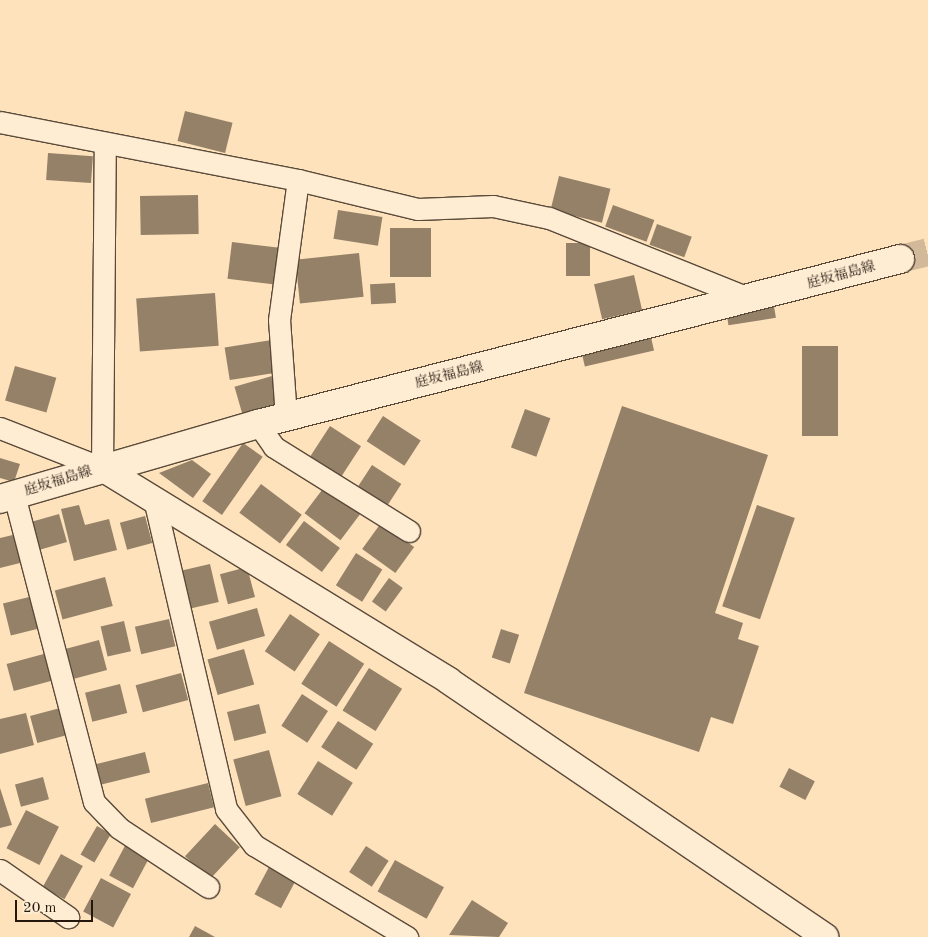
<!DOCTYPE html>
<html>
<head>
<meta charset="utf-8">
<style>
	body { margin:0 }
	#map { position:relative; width:928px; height:937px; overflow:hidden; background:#fee2bc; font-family:"Old Standard TT","Noto Serif JP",serif }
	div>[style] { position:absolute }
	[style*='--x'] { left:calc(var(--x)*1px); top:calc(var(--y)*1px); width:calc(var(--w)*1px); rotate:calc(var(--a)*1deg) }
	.building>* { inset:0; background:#958168; transform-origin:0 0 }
	.secondary-tunnel>* { height:28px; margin-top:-14px; transform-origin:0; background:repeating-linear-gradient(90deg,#d2b999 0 28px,transparent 0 42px) }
	.roads { filter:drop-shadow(1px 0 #5a4a3a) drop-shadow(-1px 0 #5a4a3a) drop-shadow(0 1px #5a4a3a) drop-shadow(0 -1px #5a4a3a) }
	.minor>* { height:21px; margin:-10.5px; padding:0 10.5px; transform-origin:10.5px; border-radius:10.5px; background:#feecd3 }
	.tertiary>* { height:26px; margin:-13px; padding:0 13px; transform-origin:13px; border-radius:13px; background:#feecd3 }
	.secondary>* { height:28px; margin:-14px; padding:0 14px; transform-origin:14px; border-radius:14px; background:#feecd3 }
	span { translate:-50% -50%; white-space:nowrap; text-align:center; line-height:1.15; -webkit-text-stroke:4.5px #feecd3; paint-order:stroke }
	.street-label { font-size:14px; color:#23170e }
	.scale { position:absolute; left:15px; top:900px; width:78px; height:22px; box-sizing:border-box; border:2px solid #23170e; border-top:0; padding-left:6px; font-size:15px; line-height:18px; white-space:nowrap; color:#23170e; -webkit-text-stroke:4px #feecd3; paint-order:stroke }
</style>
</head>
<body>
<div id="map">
	<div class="building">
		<div style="left:185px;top:111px;width:49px;height:31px;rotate:14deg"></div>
		<div style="left:48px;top:153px;width:45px;height:27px;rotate:4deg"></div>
		<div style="left:559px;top:176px;width:53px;height:35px;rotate:14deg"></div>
		<div style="left:198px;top:195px;width:39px;height:58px;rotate:89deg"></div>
		<div style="left:613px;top:205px;width:44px;height:23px;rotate:20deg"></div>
		<div style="left:338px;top:210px;width:45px;height:29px;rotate:9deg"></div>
		<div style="left:657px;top:224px;width:37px;height:22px;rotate:20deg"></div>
		<div style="left:390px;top:228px;width:41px;height:49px"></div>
		<div style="left:232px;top:242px;width:50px;height:37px;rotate:7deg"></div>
		<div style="left:566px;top:243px;width:24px;height:33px"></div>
		<div style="left:359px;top:253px;width:44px;height:64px;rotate:84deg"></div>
		<div style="left:634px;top:275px;width:36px;height:41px;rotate:77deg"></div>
		<div style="left:395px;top:283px;width:20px;height:25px;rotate:87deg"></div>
		<div style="left:215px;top:293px;width:53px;height:79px;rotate:86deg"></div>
		<div style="left:774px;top:306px;width:12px;height:48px;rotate:81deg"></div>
		<div style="left:650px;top:333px;width:18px;height:71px;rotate:77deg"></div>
		<div style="left:272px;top:340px;width:33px;height:48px;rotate:81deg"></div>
		<div style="left:802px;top:346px;width:36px;height:90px"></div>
		<div style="left:15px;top:366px;width:43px;height:36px;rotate:16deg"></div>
		<div style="left:272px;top:376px;width:32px;height:39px;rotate:74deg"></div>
		<div style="clip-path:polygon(622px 406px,768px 455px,715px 613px,743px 623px,738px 639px,759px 646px,733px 724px,711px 717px,699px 752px,524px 693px)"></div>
		<div style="left:525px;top:409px;width:27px;height:41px;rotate:20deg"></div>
		<div style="left:383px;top:416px;width:45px;height:30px;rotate:33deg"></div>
		<div style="left:330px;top:426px;width:37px;height:40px;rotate:33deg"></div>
		<div style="left:243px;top:443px;width:24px;height:71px;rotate:35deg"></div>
		<div style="clip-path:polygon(0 458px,20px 464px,14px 482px,0 478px)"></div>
		<div style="clip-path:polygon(192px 460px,211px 474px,193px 498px,159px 473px)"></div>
		<div style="left:372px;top:465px;width:35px;height:26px;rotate:33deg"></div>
		<div style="left:261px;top:484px;width:51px;height:36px;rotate:37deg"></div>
		<div style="left:325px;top:486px;width:45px;height:34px;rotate:37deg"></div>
		<div style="clip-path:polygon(79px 505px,85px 525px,109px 519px,117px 550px,74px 561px,61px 509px)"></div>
		<div style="left:757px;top:505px;width:40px;height:107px;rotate:19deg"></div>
		<div style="left:59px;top:514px;width:29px;height:32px;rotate:74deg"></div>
		<div style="left:145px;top:516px;width:28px;height:26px;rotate:75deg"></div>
		<div style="left:304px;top:521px;width:45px;height:30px;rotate:37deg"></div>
		<div style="left:381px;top:523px;width:41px;height:32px;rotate:36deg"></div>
		<div style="clip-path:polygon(17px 534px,24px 562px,0 568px,0 538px)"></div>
		<div style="left:356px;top:553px;width:31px;height:38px;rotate:32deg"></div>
		<div style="left:210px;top:564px;width:39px;height:29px;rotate:77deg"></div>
		<div style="left:247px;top:567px;width:31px;height:28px;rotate:75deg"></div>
		<div style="left:105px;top:577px;width:30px;height:52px;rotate:75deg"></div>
		<div style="left:389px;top:578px;width:17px;height:29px;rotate:36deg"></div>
		<div style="left:33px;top:596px;width:33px;height:31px;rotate:76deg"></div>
		<div style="left:257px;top:608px;width:29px;height:50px;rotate:74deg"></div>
		<div style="left:290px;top:614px;width:36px;height:45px;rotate:34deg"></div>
		<div style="left:169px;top:619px;width:28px;height:35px;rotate:77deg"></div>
		<div style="left:124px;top:621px;width:31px;height:24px;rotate:77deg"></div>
		<div style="left:501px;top:629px;width:19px;height:30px;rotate:18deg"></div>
		<div style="left:99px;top:640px;width:31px;height:34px;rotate:75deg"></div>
		<div style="left:329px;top:641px;width:42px;height:51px;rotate:33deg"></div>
		<div style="left:244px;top:649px;width:37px;height:38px;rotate:74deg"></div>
		<div style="left:51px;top:652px;width:28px;height:46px;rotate:75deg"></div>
		<div style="left:369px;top:668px;width:39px;height:50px;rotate:32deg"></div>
		<div style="left:181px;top:673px;width:28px;height:47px;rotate:75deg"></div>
		<div style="left:120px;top:684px;width:30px;height:36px;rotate:76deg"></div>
		<div style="left:302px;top:694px;width:31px;height:38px;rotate:33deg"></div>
		<div style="left:259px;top:704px;width:30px;height:33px;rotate:76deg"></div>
		<div style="left:60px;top:708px;width:28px;height:31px;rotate:75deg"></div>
		<div style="clip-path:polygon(26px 713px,34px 745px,0 754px,0 719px)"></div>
		<div style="left:338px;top:721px;width:42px;height:31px;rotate:33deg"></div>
		<div style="left:269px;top:750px;width:48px;height:37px;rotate:75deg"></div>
		<div style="left:145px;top:752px;width:21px;height:50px;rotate:76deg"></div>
		<div style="left:318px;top:761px;width:41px;height:39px;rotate:32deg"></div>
		<div style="left:789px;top:768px;width:29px;height:21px;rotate:27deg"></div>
		<div style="left:43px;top:777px;width:23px;height:29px;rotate:75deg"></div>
		<div style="left:208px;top:783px;width:25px;height:65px;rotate:76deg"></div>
		<div style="clip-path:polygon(0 788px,12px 825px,0 828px)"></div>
		<div style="left:26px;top:810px;width:37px;height:43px;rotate:27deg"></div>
		<div style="left:215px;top:824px;width:34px;height:44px;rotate:43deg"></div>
		<div style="left:97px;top:826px;width:16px;height:33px;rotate:30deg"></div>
		<div style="left:127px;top:842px;width:27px;height:38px;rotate:28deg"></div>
		<div style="left:366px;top:846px;width:27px;height:31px;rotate:33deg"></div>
		<div style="left:61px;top:854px;width:25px;height:38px;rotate:29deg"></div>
		<div style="left:395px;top:860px;width:56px;height:36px;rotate:29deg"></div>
		<div style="left:270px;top:865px;width:30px;height:33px;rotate:28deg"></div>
		<div style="left:101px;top:878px;width:34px;height:38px;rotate:28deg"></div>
		<div style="clip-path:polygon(472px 900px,508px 923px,499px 937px,449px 935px)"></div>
		<div style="clip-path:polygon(195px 926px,215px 937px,189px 937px)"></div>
	</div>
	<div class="secondary-tunnel">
		<div style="--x:900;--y:259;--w:29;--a:-14"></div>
	</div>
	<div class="roads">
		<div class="minor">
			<div style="--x:0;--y:122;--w:304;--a:11"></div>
			<div style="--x:298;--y:180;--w:123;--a:13.6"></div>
			<div style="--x:418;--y:209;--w:75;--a:-2.3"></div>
			<div style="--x:493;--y:206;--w:57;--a:12.1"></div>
			<div style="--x:549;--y:218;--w:217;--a:21.9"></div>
			<div style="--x:286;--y:417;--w:97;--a:-94.1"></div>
			<div style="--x:279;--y:320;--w:141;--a:-82.3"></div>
			<div style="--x:258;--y:424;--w:28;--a:55"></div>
			<div style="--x:274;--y:447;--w:159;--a:31.9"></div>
			<div style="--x:0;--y:428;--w:110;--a:21.4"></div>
			<div style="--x:102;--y:468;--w:325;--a:-89.5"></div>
			<div style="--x:14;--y:495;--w:317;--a:75.4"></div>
			<div style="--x:94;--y:802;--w:36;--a:46"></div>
			<div style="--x:119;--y:828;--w:107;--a:33.5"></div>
			<div style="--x:155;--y:503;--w:314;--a:76.9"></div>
			<div style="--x:226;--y:809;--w:46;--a:52.1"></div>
			<div style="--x:254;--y:845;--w:179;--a:31"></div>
			<div style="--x:0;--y:870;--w:83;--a:34.7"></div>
		</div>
		<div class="tertiary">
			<div style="--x:102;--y:468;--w:407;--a:31.5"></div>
			<div style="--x:449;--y:681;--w:455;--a:34.2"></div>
		</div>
		<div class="secondary">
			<div style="--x:0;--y:499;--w:269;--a:-16.2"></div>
			<div style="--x:258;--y:424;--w:663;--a:-14.41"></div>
		</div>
	</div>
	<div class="street-label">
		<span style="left:841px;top:275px;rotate:-15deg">庭坂福島線</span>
		<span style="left:449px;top:375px;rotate:-14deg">庭坂福島線</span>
		<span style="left:58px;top:481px;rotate:-17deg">庭坂福島線</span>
	</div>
	<div class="scale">20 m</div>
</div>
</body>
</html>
